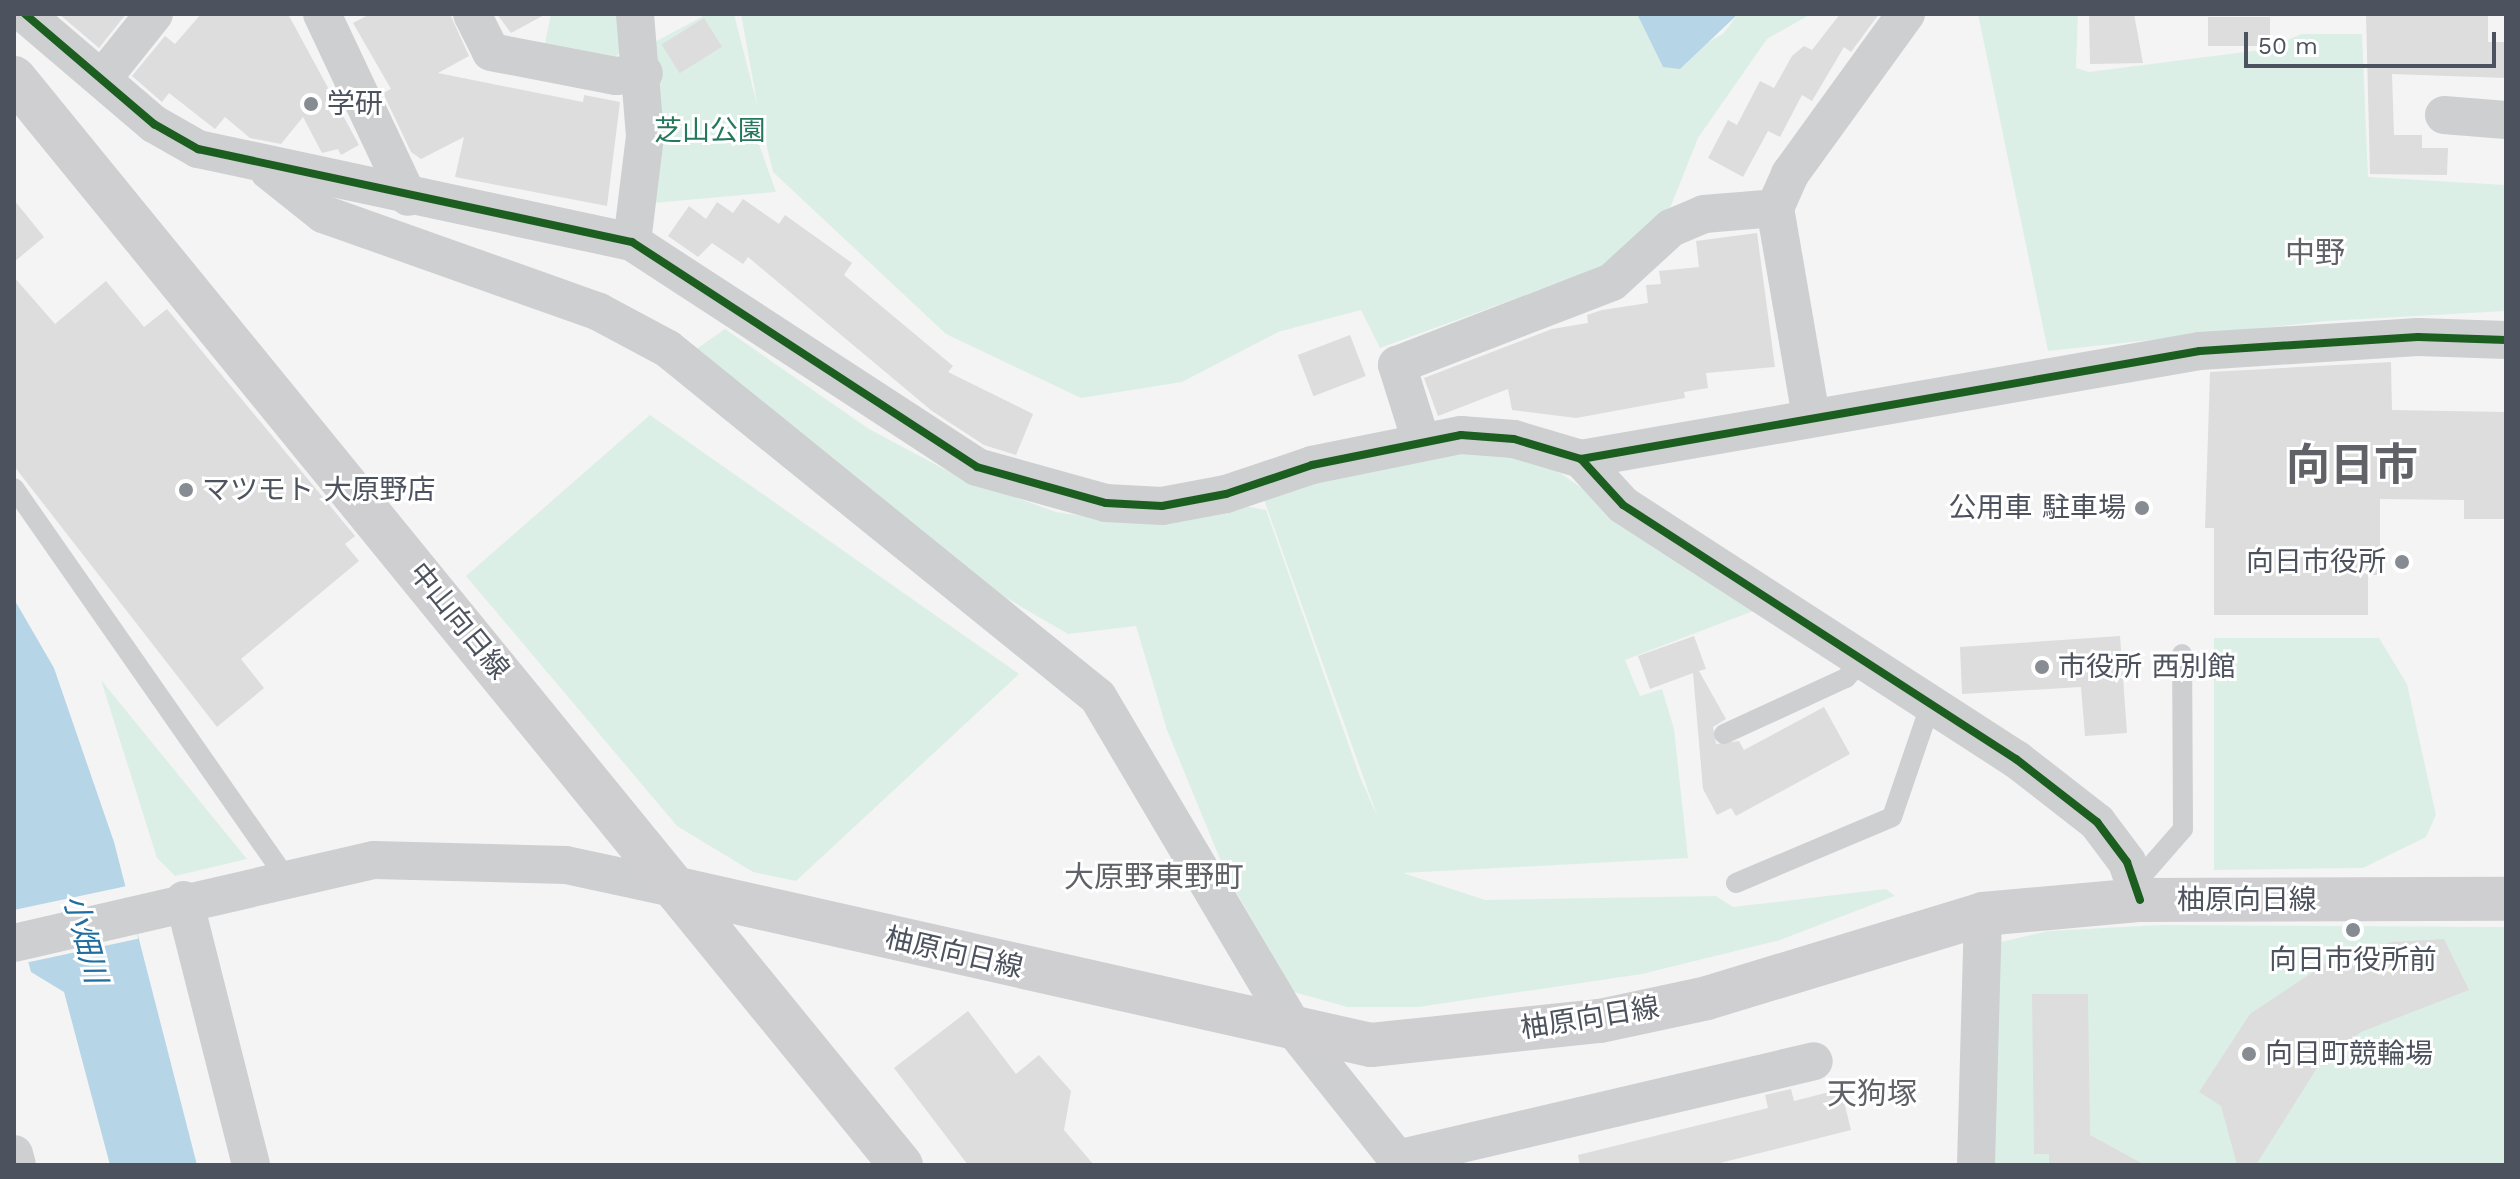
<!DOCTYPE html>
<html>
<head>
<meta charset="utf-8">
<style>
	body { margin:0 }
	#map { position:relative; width:2520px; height:1179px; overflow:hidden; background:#f4f4f4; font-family:"Work Sans","Noto Sans JP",sans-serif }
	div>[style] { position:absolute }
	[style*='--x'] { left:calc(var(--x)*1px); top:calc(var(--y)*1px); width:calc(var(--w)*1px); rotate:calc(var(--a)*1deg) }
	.green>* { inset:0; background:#dcefe7 }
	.water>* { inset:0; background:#b6d5e7 }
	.pier>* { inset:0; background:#f4f4f4; transform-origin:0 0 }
	.building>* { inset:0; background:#ddddde; transform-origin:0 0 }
	.lane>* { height:20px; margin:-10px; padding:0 10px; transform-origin:10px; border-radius:10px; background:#cecfd1 }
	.street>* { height:38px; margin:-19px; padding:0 19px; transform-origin:19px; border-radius:19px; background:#cecfd1 }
	.secondary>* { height:44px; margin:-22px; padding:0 22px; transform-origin:22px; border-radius:22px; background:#cfcfd2 }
	.cycleway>* { height:8px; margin:-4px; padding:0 4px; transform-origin:4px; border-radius:4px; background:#1b5e20 }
	.dots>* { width:22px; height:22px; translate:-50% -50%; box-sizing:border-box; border:4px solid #fff; border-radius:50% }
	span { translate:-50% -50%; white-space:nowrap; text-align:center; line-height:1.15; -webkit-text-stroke:6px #fff; paint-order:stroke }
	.poi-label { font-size:28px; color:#4d535e }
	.left { translate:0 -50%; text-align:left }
	.right { translate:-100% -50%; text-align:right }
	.park-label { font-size:28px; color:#25785c }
	.street-label { font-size:28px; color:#4d535e }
	.neighbourhood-label { font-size:30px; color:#606267 }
	.water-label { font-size:30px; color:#206e9e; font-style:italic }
	.town-label { font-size:44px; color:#606267; font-weight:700 }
	.frame { position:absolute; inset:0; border:16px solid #4d535e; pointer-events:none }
	.scale { position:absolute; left:2244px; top:32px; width:252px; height:36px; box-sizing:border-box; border:4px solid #4d535e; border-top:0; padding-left:10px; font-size:24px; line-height:28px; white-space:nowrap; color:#4d535e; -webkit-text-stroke:6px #fff; paint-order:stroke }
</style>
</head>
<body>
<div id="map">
	<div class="green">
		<div style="clip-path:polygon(551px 14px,616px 14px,625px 48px,610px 62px,544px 48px)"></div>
		<div style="clip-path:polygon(707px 14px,734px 14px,758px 108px,741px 14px,1637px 14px,1663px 67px,1723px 34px,1738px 14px,1811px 14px,1767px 39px,1698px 138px,1663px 226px,1618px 261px,1380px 348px,1361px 310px,1278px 332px,1182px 382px,1081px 398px,946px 334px,773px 172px,763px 131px,760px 147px,776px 192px,654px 203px,653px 43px)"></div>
		<div style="clip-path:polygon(1978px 14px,2078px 14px,2076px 68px,2089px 72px,2268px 49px,2301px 34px,2362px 34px,2368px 177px,2506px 185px,2506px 311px,2327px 321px,2048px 351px)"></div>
		<div style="clip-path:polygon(725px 329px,869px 429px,959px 477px,1056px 512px,1123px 522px,1239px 505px,1266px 510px,1360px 777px,1378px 818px,1263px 497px,1413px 457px,1497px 452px,1546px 463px,1756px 610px,1625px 660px,1640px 696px,1662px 689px,1674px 729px,1688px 858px,1403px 873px,1485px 900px,1716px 896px,1733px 907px,1886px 889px,1895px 896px,1780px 940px,1642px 974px,1418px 1007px,1347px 1007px,1294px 992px,1227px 876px,1167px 730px,1136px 626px,1068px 634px,936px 557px,695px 350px)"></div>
		<div style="clip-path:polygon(650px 415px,1019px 674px,796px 881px,753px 872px,677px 826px,466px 576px)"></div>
		<div style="clip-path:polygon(2214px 638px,2379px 638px,2407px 684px,2436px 815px,2426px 837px,2363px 868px,2214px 870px)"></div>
		<div style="clip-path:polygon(101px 680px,247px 859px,175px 876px,157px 858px)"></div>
		<div style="clip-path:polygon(2160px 925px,2506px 927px,2506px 1165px,1987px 1165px,1997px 943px,2048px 931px)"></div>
	</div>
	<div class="water">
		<div style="clip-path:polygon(1637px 14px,1738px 14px,1680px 69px,1663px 67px)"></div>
		<div style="clip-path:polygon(14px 599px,54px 668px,114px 842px,197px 1165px,110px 1165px,64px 992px,31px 972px,14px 909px)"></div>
	</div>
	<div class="pier">
		<div style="left:127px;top:886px;width:54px;height:117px;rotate:78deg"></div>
	</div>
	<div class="building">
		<div style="clip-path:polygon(59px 14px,126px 14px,99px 48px)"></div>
		<div style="clip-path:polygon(201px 14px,288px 14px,359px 145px,341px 155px,338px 149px,322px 153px,303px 117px,281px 144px,250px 138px,225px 117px,215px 129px,169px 93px,162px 102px,132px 76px,165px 36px,175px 44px)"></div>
		<div style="clip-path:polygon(370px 14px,450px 14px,469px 56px,438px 73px,583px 102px,584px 95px,620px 102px,607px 206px,455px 177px,464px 137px,421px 159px,411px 152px,383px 93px,391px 89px,353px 23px)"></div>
		<div style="clip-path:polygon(497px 14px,546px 14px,511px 33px)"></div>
		<div style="clip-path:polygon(1840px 14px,1879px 14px,1851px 52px,1844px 47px,1812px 101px,1802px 95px,1780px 137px,1768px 131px,1743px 177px,1708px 158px,1728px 120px,1737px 125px,1760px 81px,1774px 88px,1792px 56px,1804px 46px,1812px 50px)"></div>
		<div style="clip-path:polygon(2089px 14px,2134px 14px,2143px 63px,2090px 64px)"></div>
		<div style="clip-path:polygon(2366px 14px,2488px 14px,2488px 42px,2506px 42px,2506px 78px,2392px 74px,2394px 135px,2422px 135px,2422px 148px,2448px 148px,2447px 175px,2370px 174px)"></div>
		<div style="left:2270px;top:17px;width:29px;height:62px;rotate:90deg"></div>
		<div style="left:704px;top:18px;width:34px;height:50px;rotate:58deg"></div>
		<div style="clip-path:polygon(743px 199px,779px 224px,785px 215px,852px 263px,844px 275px,953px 366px,948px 372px,1033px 414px,1016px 455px,984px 445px,932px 411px,748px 257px,743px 264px,712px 243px,698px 257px,668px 236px,689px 206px,706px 219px,717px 202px,733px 213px)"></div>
		<div style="clip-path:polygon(14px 200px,44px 237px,14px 262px)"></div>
		<div style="clip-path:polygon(1757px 233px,1775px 367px,1706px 373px,1708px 388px,1684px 392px,1685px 398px,1576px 418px,1512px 410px,1508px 389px,1438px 416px,1424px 378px,1552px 329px,1588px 323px,1587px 315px,1602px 310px,1648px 303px,1646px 285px,1661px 284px,1659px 271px,1699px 267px,1696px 241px)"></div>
		<div style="clip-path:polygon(14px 277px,55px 324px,106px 281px,144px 327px,167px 309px,355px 536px,345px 544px,359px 561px,241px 659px,264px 688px,217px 727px,14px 466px)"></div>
		<div style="left:1350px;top:335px;width:44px;height:56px;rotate:69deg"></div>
		<div style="clip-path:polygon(2391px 362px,2392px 410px,2506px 412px,2506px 519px,2464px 519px,2464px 500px,2380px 499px,2380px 575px,2368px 575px,2368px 615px,2214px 615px,2214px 528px,2205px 528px,2210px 372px)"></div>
		<div style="clip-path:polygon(1694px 636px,1706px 669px,1699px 671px,1726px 719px,1713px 727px,1716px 744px,1739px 741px,1744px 750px,1824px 707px,1850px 754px,1736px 816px,1731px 808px,1717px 815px,1703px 789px,1693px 673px,1650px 689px,1638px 656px)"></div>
		<div style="clip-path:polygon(2120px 636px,2127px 733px,2085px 736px,2081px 687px,1962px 694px,1960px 647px)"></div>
		<div style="clip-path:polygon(2444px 939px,2469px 990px,2361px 1032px,2317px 1068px,2256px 1165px,2237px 1165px,2221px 1106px,2199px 1092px,2250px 1014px,2353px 945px,2359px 955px,2391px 942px)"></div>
		<div style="clip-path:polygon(2032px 994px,2088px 994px,2090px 1135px,2145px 1165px,2049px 1165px,2049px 1154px,2034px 1154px)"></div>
		<div style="clip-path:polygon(968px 1011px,1016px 1074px,1039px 1055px,1071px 1091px,1064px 1130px,1094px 1165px,968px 1165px,894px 1068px)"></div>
		<div style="clip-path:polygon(1791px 1089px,1794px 1101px,1841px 1089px,1851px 1130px,1712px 1165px,1580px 1165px,1578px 1155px,1768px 1108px,1765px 1095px)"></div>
	</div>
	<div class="lane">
		<div style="--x:14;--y:488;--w:478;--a:55.1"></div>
		<div style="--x:1724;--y:734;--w:134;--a:-24.7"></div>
		<div style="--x:1846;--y:678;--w:25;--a:-48"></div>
		<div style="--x:1736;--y:883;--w:169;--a:-22.9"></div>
		<div style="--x:1892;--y:817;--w:120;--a:-71.1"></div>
		<div style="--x:2135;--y:884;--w:73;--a:-48.9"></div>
		<div style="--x:2183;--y:829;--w:175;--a:-90.3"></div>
	</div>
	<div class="street">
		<div style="--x:25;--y:14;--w:170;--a:40.5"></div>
		<div style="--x:154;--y:124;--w:51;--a:29.6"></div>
		<div style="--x:198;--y:149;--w:444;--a:12.1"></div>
		<div style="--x:632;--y:242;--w:412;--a:33.1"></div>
		<div style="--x:977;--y:467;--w:134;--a:15.6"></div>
		<div style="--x:1106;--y:503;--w:56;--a:3.1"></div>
		<div style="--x:1162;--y:506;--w:65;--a:-10.6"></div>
		<div style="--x:1226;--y:494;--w:91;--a:-18.6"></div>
		<div style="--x:1312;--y:465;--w:152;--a:-11.4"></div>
		<div style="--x:1461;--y:435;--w:53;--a:4.3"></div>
		<div style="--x:1514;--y:439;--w:70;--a:16.6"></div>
		<div style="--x:1581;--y:459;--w:628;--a:-9.9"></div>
		<div style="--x:2200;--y:351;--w:218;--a:-3.7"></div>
		<div style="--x:2418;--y:337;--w:88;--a:2"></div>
		<div style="--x:322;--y:14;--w:202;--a:64.8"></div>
		<div style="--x:472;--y:14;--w:42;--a:63.4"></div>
		<div style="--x:491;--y:52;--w:127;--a:10.9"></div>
		<div style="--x:616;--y:76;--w:28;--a:-6"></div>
		<div style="--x:102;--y:79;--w:83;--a:-51.3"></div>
		<div style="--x:2444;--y:115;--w:62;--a:4.6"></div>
		<div style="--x:269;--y:171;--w:69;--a:38.5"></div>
		<div style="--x:323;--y:214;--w:293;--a:19.5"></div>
		<div style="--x:599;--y:312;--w:78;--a:28.2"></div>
		<div style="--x:668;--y:349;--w:553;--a:38.98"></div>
		<div style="--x:1098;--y:697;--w:389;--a:59.4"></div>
		<div style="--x:1296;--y:1032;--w:170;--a:51.4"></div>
		<div style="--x:1775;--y:208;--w:211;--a:80.2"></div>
		<div style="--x:632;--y:242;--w:107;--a:-83"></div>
		<div style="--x:645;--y:136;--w:122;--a:-94.7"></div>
		<div style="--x:1421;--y:441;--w:80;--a:-107.5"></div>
		<div style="--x:1397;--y:365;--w:230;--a:-21.1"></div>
		<div style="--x:1612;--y:282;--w:80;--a:-42.5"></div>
		<div style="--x:1671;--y:228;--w:36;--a:-23"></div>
		<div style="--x:1704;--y:214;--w:71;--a:-4.8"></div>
		<div style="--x:1775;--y:208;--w:37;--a:-66"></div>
		<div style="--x:1790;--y:174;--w:198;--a:-54.1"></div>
		<div style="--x:1581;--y:459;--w:62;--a:47.6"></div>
		<div style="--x:1623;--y:505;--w:468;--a:32.9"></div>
		<div style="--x:2016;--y:759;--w:103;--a:37.9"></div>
		<div style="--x:2097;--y:822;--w:50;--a:53.1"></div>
		<div style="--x:2127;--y:862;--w:40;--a:71.1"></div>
		<div style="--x:184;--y:900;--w:273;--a:75.8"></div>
		<div style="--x:14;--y:943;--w:369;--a:-13"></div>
		<div style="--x:374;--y:860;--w:192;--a:1.5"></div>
		<div style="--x:566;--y:865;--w:115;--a:12.1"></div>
		<div style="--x:14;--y:1154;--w:11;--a:75"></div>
		<div style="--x:1397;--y:1159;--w:428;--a:-13.2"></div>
		<div style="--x:1976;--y:1165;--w:251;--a:-88.4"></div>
	</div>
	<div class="secondary">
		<div style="--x:14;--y:78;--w:1403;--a:50.79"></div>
		<div style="--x:678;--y:889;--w:710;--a:12.69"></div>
		<div style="--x:1371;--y:1045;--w:230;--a:-6"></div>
		<div style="--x:1600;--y:1021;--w:109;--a:-12.1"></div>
		<div style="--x:1707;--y:998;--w:288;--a:-16.9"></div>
		<div style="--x:1983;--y:914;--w:158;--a:-5.1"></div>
		<div style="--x:2140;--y:900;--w:366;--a:-0.2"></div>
	</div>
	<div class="cycleway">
		<div style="--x:25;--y:14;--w:170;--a:40.5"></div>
		<div style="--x:154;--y:124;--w:51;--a:29.6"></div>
		<div style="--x:198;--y:149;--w:444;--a:12.1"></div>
		<div style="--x:632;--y:242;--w:412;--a:33.1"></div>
		<div style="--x:977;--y:467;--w:134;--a:15.6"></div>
		<div style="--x:1106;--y:503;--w:56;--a:3.1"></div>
		<div style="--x:1162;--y:506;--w:65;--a:-10.6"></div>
		<div style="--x:1226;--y:494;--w:91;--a:-18.6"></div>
		<div style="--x:1312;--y:465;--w:152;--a:-11.4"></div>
		<div style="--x:1461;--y:435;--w:53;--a:4.3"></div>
		<div style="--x:1514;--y:439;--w:70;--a:16.6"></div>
		<div style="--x:1581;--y:459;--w:628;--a:-9.9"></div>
		<div style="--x:2200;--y:351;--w:218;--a:-3.7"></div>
		<div style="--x:2418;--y:337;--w:88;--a:2"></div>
		<div style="--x:1581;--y:459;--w:62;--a:47.6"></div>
		<div style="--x:1623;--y:505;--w:468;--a:32.9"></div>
		<div style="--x:2016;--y:759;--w:103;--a:37.9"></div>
		<div style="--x:2097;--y:822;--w:50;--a:53.1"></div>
		<div style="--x:2127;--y:862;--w:40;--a:71.1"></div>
	</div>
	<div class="dots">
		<div style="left:311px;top:104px;background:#878b92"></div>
		<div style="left:186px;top:490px;background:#878b92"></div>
		<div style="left:2142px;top:508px;background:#878b92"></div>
		<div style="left:2402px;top:562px;background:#878b92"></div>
		<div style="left:2042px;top:667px;background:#878b92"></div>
		<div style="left:2353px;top:930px;background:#878b92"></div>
		<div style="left:2249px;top:1054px;background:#878b92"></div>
	</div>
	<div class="poi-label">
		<span class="left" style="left:327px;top:104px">学研</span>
		<span class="left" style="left:202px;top:490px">マツモト 大原野店</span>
		<span class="right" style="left:2126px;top:508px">公用車 駐車場</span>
		<span class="right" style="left:2386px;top:562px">向日市役所</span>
		<span class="left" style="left:2058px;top:667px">市役所 西別館</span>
		<span style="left:2353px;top:960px">向日市役所前</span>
		<span class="left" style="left:2265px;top:1054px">向日町競輪場</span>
	</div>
	<div class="park-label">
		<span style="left:710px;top:131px">芝山公園</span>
	</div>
	<div class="street-label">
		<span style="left:459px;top:621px;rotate:51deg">中山向日線</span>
		<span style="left:2247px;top:900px">柚原向日線</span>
		<span style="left:954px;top:953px;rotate:13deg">柚原向日線</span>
		<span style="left:1590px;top:1018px;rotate:-9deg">柚原向日線</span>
	</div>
	<div class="neighbourhood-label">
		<span style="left:2315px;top:253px">中野</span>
		<span style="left:1154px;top:877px">大原野東野町</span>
		<span style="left:1872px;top:1094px">天狗塚</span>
	</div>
	<div class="water-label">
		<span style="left:85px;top:939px;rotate:75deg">小畑川</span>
	</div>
	<div class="town-label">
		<span style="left:2352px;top:465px">向日市</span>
	</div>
	<div class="frame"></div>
	<div class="scale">50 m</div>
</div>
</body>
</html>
